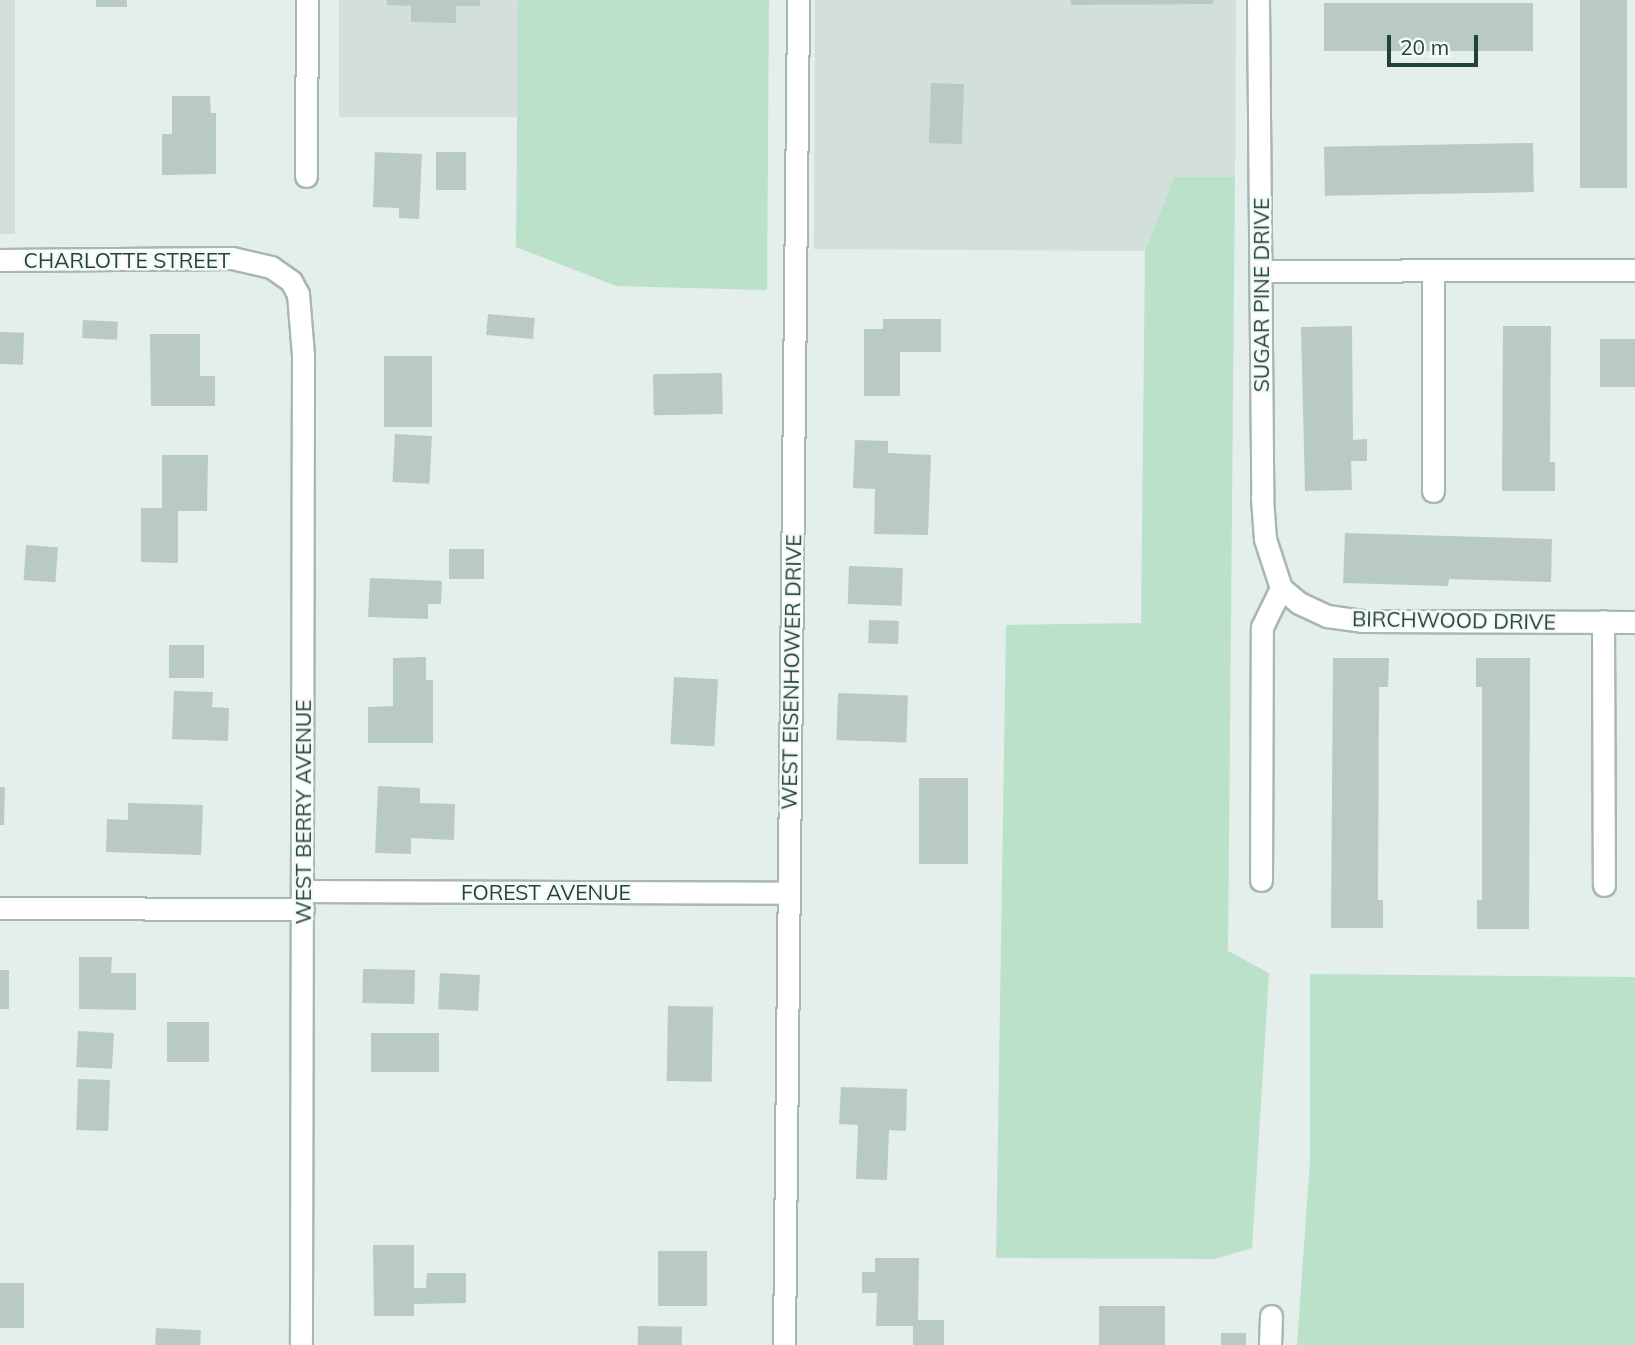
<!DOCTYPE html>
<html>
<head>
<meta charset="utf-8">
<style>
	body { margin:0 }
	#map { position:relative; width:1635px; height:1345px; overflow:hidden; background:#e4eeeb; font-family:Mulish,sans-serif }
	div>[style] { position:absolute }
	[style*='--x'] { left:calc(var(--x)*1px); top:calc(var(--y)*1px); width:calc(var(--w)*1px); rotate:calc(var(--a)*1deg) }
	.built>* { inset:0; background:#d2dfdb; transform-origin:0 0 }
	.green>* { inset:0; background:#bce1cb }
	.building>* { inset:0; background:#b9cac5; transform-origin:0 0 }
	.roads { filter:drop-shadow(2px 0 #a6b7b4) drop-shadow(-2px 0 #a6b7b4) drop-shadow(0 2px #a6b7b4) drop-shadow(0 -2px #a6b7b4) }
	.minor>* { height:21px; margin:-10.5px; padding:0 10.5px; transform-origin:10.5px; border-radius:10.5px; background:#fff }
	span { translate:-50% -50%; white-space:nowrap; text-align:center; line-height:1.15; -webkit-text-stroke:5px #f5faf9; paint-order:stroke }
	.street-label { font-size:21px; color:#22423e }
	.scale { position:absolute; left:1387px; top:35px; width:91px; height:32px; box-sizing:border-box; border:4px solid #22423e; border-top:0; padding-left:9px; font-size:21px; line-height:24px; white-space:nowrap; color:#22423e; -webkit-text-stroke:5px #f5faf9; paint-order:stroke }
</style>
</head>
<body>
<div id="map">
	<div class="built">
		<div style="left:0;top:0;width:15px;height:234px"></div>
		<div style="left:339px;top:0;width:179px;height:117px"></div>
		<div style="clip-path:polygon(815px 0,1236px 0,1235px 177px,1174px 177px,1145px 251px,814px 249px)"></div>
	</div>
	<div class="green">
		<div style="clip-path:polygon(518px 0,769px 0,767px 290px,616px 286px,516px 247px)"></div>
		<div style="clip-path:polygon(1174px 177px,1235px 177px,1228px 951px,1269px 973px,1252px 1248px,1215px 1259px,996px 1258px,1006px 625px,1141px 623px,1145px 251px)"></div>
		<div style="clip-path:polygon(1310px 974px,1635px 977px,1635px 1345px,1297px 1345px,1310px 1160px)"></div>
	</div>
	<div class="building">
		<div style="left:96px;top:0;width:31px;height:7px"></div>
		<div style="clip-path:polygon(387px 0,480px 0,480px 6px,456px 6px,456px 23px,411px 22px,411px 6px,387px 5px)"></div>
		<div style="clip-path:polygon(1071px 0,1213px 0,1213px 4px,1071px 5px)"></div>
		<div style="left:1580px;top:0;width:47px;height:188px"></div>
		<div style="left:1324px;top:3px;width:209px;height:48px"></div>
		<div style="left:931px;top:83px;width:33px;height:60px;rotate:2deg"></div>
		<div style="clip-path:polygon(172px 96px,210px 96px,211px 113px,216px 113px,216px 174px,162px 175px,162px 134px,172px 134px)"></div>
		<div style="left:1533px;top:143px;width:49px;height:209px;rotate:89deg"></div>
		<div style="clip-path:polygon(375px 152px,422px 154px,419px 219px,399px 218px,399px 208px,373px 207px)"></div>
		<div style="left:436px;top:152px;width:30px;height:38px"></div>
		<div style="left:488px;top:314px;width:47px;height:21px;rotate:5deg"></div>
		<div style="clip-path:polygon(883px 319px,941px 319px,941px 352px,900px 352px,900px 396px,864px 396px,864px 329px,883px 329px)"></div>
		<div style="left:83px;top:320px;width:35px;height:18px;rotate:3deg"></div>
		<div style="clip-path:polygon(1352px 326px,1353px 440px,1367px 439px,1367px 461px,1351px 461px,1352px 490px,1305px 491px,1301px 327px)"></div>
		<div style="clip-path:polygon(1503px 326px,1551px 326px,1550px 462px,1555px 462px,1555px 491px,1502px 491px)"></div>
		<div style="left:0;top:332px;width:24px;height:32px;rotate:2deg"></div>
		<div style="clip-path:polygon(150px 334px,200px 334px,200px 376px,215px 376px,215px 406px,151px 406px)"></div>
		<div style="left:1600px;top:339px;width:35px;height:48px"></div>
		<div style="left:384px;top:356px;width:48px;height:71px"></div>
		<div style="left:722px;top:373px;width:41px;height:69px;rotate:89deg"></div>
		<div style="left:395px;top:434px;width:37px;height:48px;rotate:3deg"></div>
		<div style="clip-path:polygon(855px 440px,888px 441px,888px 453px,931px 455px,928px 535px,874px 534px,875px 489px,853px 488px)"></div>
		<div style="clip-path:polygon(162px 455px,208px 455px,207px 511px,178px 511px,178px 563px,141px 562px,141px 508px,162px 508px)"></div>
		<div style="clip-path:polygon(1345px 533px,1552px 539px,1551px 582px,1449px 579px,1448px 586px,1343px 583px)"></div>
		<div style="left:26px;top:545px;width:32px;height:35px;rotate:4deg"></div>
		<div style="left:484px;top:549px;width:30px;height:35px;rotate:90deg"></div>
		<div style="left:849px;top:566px;width:54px;height:38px;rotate:2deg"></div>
		<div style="clip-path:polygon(370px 578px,442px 581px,441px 604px,428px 604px,428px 619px,368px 617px)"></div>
		<div style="left:869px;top:620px;width:30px;height:23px;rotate:2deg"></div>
		<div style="left:169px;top:645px;width:35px;height:33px"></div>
		<div style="clip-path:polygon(426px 657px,426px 680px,433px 680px,433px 743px,368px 743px,368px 707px,393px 706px,393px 658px)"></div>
		<div style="clip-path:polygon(1333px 658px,1389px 658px,1388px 687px,1379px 687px,1378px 900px,1383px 900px,1383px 928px,1331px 928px)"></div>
		<div style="clip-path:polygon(1476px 658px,1530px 658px,1529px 929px,1477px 929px,1477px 900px,1482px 900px,1482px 687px,1476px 687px)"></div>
		<div style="left:674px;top:677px;width:44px;height:67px;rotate:3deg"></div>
		<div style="clip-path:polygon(174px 691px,213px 692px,212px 707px,229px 708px,228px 741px,172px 739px)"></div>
		<div style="left:838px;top:693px;width:70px;height:47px;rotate:2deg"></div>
		<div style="left:919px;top:778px;width:49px;height:86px"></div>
		<div style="clip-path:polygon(378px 786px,420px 788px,420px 803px,455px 804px,454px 840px,411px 838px,411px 854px,375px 853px)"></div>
		<div style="clip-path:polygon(0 787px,5px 787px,4px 825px,0 825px)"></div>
		<div style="clip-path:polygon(128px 803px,203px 805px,201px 855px,106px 852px,107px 819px,128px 820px)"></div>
		<div style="clip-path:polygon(79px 957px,112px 957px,111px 973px,136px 973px,136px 1010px,79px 1009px)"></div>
		<div style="left:363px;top:969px;width:52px;height:34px;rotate:1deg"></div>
		<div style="left:0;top:970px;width:9px;height:39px"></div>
		<div style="left:440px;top:973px;width:40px;height:36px;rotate:3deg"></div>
		<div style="left:668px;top:1006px;width:45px;height:75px;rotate:1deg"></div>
		<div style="left:167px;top:1022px;width:42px;height:40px"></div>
		<div style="left:78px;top:1031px;width:36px;height:36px;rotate:3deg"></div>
		<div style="left:439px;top:1033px;width:39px;height:68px;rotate:90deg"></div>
		<div style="left:78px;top:1079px;width:32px;height:51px;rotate:2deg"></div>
		<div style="clip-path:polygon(841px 1087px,907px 1089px,906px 1131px,889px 1130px,887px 1180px,856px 1179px,858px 1125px,839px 1124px)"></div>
		<div style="clip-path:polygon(373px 1245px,414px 1245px,414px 1288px,426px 1288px,427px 1273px,466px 1273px,466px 1303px,414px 1304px,414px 1316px,374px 1316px)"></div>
		<div style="left:658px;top:1251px;width:49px;height:55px"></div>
		<div style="clip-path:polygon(875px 1258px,919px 1258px,918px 1320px,944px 1320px,944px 1345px,913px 1345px,913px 1326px,876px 1326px,877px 1293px,862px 1293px,862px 1272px,875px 1272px)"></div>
		<div style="left:0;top:1283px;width:24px;height:45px"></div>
		<div style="left:1165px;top:1306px;width:39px;height:66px;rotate:90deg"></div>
		<div style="left:638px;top:1326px;width:44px;height:19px;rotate:1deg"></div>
		<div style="left:156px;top:1328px;width:45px;height:17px;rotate:3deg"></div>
		<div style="left:1246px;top:1333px;width:12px;height:25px;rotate:90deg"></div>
	</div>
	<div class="roads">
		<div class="minor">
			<div style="--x:1258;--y:0;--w:498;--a:89.5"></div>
			<div style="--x:1262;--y:498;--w:41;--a:85.8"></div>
			<div style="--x:1265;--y:539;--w:52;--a:71.9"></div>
			<div style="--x:1281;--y:588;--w:23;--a:40"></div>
			<div style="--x:1299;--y:603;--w:31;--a:25"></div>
			<div style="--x:1327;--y:616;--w:35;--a:8"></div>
			<div style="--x:1362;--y:621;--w:273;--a:0.2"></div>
			<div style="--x:306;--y:176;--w:176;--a:-89.7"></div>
			<div style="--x:0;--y:260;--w:232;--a:-0.5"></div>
			<div style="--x:232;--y:258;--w:40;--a:13"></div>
			<div style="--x:271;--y:267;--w:24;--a:35"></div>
			<div style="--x:291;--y:281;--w:15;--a:62"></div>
			<div style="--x:298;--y:294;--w:61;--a:85.3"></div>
			<div style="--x:303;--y:355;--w:990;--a:90.12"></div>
			<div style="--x:1261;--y:271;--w:374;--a:-0.2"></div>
			<div style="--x:1433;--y:491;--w:220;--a:-90"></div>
			<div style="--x:1603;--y:621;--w:264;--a:89.8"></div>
			<div style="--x:1261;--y:880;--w:253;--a:-89.8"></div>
			<div style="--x:1262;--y:627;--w:43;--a:-64"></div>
			<div style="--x:303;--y:891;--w:486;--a:0.2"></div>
			<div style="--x:0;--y:908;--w:303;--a:0.2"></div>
			<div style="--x:784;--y:1345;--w:1345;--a:-89.4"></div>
			<div style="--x:1270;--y:1345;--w:29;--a:-88"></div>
		</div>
	</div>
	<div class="street-label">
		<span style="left:127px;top:260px">CHARLOTTE STREET</span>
		<span style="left:1261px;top:295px;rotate:-90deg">SUGAR PINE DRIVE</span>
		<span style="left:1454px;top:620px;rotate:1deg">BIRCHWOOD DRIVE</span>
		<span style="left:791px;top:672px;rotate:-89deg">WEST EISENHOWER DRIVE</span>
		<span style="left:303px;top:812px;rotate:-90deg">WEST BERRY AVENUE</span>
		<span style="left:546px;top:892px">FOREST AVENUE</span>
	</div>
	<div class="scale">20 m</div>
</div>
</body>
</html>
